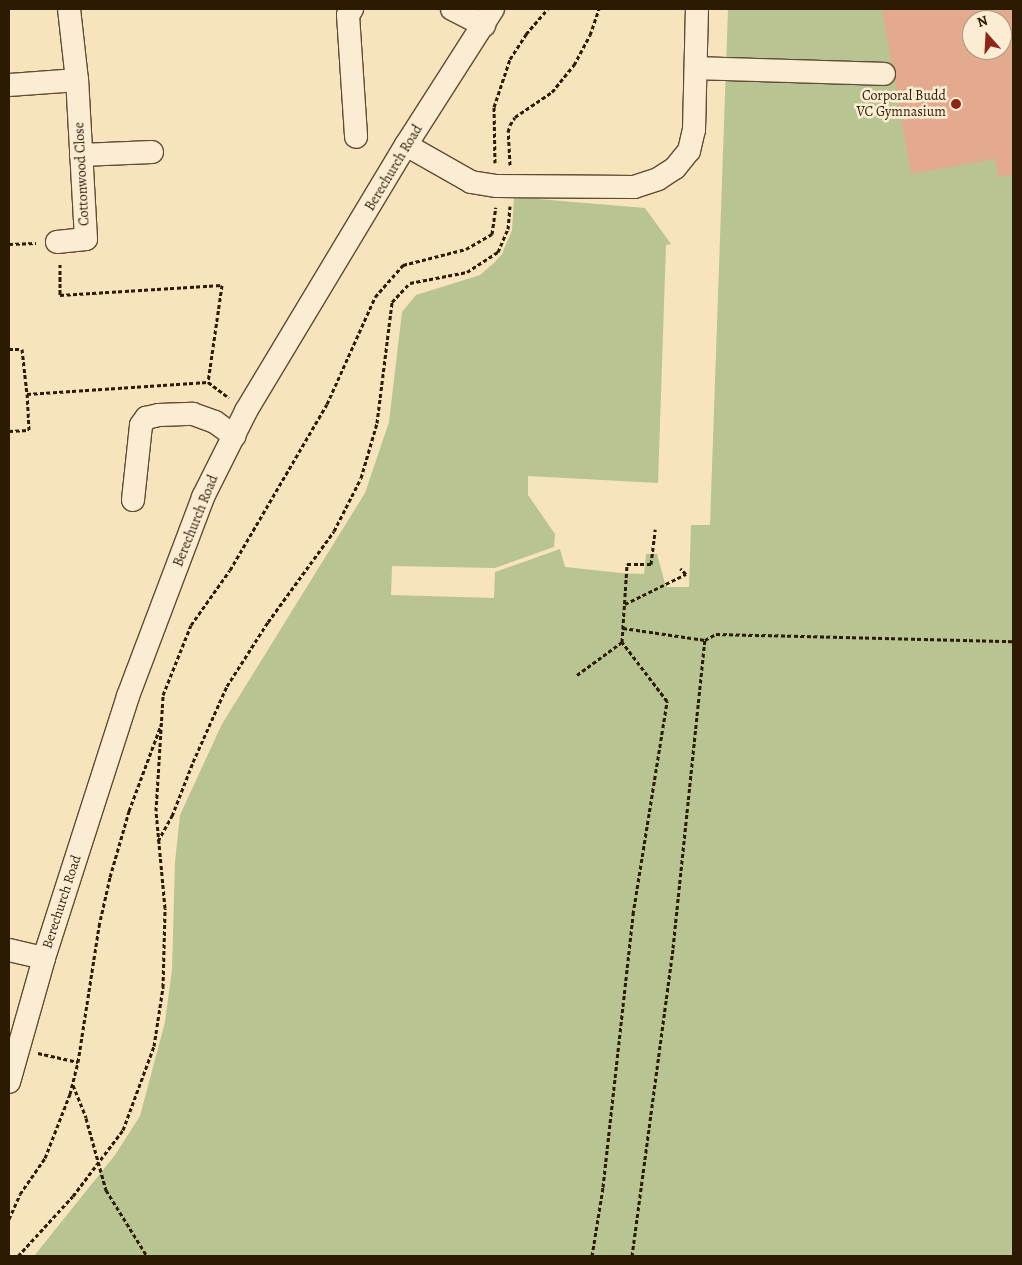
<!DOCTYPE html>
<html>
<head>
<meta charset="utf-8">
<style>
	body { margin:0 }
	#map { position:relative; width:1022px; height:1265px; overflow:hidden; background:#f7e3bc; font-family:Alegreya,serif }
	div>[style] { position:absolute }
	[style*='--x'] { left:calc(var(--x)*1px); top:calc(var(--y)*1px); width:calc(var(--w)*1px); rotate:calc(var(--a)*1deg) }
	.green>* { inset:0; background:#b9c493 }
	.building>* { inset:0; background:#e3aa8d }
	.path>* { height:3px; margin-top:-1.5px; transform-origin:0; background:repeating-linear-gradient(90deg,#2d1a02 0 4px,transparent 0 6.5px) }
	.roads { filter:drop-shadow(1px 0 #604c30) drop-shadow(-1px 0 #604c30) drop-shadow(0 1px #604c30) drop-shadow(0 -1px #604c30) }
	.minor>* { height:22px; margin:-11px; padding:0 11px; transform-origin:11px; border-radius:11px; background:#faedd3 }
	.dots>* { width:14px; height:14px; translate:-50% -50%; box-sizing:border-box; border:2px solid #faedd3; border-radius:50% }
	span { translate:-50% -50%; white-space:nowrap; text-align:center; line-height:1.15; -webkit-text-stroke:5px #faedd3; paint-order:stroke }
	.poi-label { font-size:14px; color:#2d1a02 }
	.right { translate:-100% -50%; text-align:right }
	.street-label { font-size:14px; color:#2d1a02 }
	.frame { position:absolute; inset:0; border:10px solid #2d1a02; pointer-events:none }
	.north { position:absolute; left:962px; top:10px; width:50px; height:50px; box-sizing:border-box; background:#faedd3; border:1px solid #a8997f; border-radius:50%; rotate:341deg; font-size:14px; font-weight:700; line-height:20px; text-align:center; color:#2d1a02 }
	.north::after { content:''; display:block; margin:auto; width:18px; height:22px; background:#8f2418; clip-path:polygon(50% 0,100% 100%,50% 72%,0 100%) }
</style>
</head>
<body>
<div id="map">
	<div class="green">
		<div style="clip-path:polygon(evenodd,728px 9px,1013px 9px,1013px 1256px,34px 1256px,115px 1155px,140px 1116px,165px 1022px,172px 970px,175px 862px,180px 815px,222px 724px,365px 493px,389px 422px,402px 312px,416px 295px,480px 275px,494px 263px,502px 254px,512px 230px,514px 197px,645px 208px,671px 244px,666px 245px,658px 483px,528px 476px,528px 495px,555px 534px,554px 547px,495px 568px,392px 566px,391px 595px,494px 598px,495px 572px,560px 549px,565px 567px,621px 573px,644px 574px,646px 554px,657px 554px,666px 587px,689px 587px,691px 525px,710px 525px,728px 9px,972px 20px,1002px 20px,1002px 50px,972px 50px,972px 20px)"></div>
	</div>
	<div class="building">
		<div style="clip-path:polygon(evenodd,882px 9px,1013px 9px,1013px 174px,998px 177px,995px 159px,911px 174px,882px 9px,972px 20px,1002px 20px,1002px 50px,972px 50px,972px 20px)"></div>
	</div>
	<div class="path">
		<div style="--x:495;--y:163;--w:56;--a:-91"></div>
		<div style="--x:494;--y:107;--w:51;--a:-71.6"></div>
		<div style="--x:510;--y:59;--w:30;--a:-57"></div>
		<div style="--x:526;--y:34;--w:33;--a:-49"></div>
		<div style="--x:510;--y:165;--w:33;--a:-93"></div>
		<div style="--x:508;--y:132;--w:7;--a:-74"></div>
		<div style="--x:510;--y:125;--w:9;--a:-58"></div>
		<div style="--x:515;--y:117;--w:45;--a:-34"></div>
		<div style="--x:552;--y:92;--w:35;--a:-51"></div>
		<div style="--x:574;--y:65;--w:34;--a:-62"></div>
		<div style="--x:590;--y:35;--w:28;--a:-71"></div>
		<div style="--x:9;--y:244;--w:27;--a:-2"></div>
		<div style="--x:60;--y:264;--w:31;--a:90"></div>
		<div style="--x:60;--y:295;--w:162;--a:-3.5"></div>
		<div style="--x:222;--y:285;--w:98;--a:98.2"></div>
		<div style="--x:9;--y:349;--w:13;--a:0"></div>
		<div style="--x:22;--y:349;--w:45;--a:83.7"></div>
		<div style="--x:27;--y:394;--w:181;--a:-3.8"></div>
		<div style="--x:208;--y:382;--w:26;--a:37"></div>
		<div style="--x:9;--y:431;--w:20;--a:-3"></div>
		<div style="--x:29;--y:430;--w:36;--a:-93"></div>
		<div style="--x:625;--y:604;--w:68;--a:-26.2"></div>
		<div style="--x:686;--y:574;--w:8;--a:-135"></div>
		<div style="--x:623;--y:628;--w:83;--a:8.3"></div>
		<div style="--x:577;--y:675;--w:56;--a:-36.3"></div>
		<div style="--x:622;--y:642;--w:78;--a:-86.3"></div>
		<div style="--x:627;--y:564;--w:24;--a:0"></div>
		<div style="--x:651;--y:564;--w:35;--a:-83"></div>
		<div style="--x:158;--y:841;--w:29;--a:-61"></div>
		<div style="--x:172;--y:816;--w:58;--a:-68.7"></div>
		<div style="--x:193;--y:762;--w:83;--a:-65.9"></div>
		<div style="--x:227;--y:686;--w:76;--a:-57.4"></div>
		<div style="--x:268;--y:622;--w:112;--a:-54"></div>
		<div style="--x:334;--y:531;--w:59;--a:-63"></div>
		<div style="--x:361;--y:478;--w:57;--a:-73.8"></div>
		<div style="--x:377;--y:423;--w:122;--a:-82.9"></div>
		<div style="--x:392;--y:302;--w:26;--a:-47"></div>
		<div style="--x:410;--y:283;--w:58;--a:-10.9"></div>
		<div style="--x:467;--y:272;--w:37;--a:-33"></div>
		<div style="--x:498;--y:252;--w:25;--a:-67"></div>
		<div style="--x:508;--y:229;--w:23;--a:-85"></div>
		<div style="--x:38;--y:1053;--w:41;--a:12.7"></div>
		<div style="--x:73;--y:1085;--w:35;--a:68"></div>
		<div style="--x:86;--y:1118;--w:75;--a:74.5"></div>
		<div style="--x:106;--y:1190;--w:78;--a:58.2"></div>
		<div style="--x:9;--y:1219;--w:27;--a:-66"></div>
		<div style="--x:20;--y:1194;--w:44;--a:-55.2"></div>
		<div style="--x:45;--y:1158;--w:69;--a:-68.7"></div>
		<div style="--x:70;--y:1094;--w:33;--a:-76"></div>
		<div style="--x:78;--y:1062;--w:138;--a:-81.2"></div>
		<div style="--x:99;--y:926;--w:50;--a:-77.3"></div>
		<div style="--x:110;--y:877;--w:69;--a:-73.9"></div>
		<div style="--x:129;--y:811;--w:92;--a:-69.6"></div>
		<div style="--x:18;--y:1256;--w:81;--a:-47.5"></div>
		<div style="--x:73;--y:1196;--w:83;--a:-52.9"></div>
		<div style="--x:123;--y:1130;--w:90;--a:-69.7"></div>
		<div style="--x:154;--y:1046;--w:60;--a:-81.3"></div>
		<div style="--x:163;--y:987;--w:79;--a:-88.5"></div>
		<div style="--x:165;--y:908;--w:97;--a:-95.3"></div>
		<div style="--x:156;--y:811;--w:116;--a:-86.5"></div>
		<div style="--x:163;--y:695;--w:75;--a:-68.2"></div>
		<div style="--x:191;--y:625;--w:67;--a:-54.7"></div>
		<div style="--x:230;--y:570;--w:192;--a:-59.7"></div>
		<div style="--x:327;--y:404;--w:117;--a:-65.8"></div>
		<div style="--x:375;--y:297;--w:43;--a:-48.8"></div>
		<div style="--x:403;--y:265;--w:65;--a:-14.3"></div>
		<div style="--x:466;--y:249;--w:30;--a:-30"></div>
		<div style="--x:492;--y:234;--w:27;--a:-82"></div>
		<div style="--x:592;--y:1256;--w:70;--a:-80.9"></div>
		<div style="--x:603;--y:1187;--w:275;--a:-83.7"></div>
		<div style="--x:633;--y:914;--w:216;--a:-80.9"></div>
		<div style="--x:667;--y:701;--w:74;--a:-127.3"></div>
		<div style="--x:632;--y:1256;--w:311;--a:-82.4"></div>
		<div style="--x:673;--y:948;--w:310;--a:-84.1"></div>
		<div style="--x:705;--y:640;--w:13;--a:-29"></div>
		<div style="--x:716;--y:634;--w:297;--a:1.4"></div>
	</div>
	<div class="roads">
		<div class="minor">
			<div style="--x:352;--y:9;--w:7;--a:124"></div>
			<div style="--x:348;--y:15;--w:122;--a:86.2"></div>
			<div style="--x:452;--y:9;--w:36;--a:27"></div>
			<div style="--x:696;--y:68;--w:188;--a:1.8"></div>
			<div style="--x:9;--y:85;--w:68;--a:-4.2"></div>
			<div style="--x:406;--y:145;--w:75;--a:29.6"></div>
			<div style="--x:471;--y:182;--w:26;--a:9"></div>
			<div style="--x:497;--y:186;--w:137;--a:0.4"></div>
			<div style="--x:634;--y:187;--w:25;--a:-18"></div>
			<div style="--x:658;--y:179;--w:20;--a:-33"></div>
			<div style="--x:675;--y:168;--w:22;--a:-51"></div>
			<div style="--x:689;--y:151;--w:22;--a:-77"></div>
			<div style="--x:694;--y:130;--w:121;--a:-88.6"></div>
			<div style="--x:81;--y:155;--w:71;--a:-2.4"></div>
			<div style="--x:57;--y:242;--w:29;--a:-6"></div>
			<div style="--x:86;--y:239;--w:159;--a:-93.2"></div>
			<div style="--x:77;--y:80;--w:71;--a:-96.4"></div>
			<div style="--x:133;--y:500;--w:75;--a:-83.9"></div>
			<div style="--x:141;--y:425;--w:9;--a:-54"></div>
			<div style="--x:146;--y:418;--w:13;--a:-13"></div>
			<div style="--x:159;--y:415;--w:34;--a:-2"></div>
			<div style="--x:193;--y:414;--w:23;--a:20"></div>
			<div style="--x:215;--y:422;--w:24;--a:36"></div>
			<div style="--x:9;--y:950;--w:36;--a:13"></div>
			<div style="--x:9;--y:1082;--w:129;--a:-74.2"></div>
			<div style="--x:44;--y:958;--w:275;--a:-72.2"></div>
			<div style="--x:128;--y:696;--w:213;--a:-69.3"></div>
			<div style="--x:203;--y:497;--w:96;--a:-63.4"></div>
			<div style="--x:246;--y:411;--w:310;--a:-59"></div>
			<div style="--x:406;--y:145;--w:161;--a:-57.4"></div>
		</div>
	</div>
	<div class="dots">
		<div style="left:956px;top:104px;background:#8f2418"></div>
	</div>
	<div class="poi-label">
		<span class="right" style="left:946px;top:104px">Corporal Budd<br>VC Gymnasium</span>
	</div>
	<div class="street-label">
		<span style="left:394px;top:168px;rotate:-59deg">Berechurch Road</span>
		<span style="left:82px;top:174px;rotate:-93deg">Cottonwood Close</span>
		<span style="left:196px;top:521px;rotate:-68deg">Berechurch Road</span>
		<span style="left:62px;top:902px;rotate:-72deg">Berechurch Road</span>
	</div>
	<div class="frame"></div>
	<div class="north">N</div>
</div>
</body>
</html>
